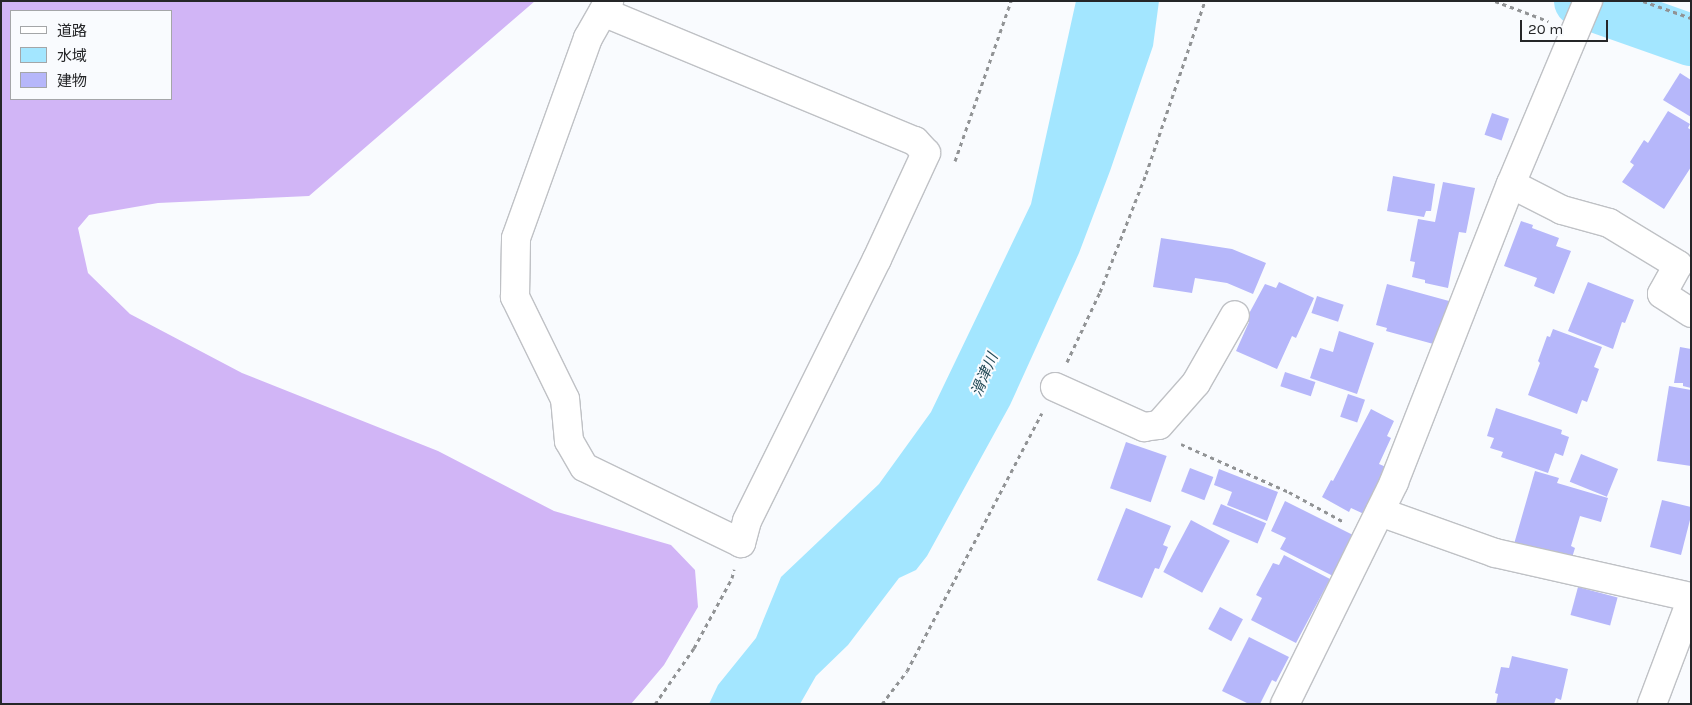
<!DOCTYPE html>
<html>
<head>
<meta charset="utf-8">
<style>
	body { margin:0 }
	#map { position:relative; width:1692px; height:705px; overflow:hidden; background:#f9fbfe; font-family:Karla,"Noto Sans JP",sans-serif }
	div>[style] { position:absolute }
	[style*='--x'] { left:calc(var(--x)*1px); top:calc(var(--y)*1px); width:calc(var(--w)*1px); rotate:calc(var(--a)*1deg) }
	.forest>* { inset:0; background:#d1b5f6 }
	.water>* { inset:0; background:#a3e6ff }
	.river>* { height:52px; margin:-26px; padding:0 26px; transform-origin:26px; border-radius:26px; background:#a3e6ff }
	.building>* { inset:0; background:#b6b7fa; transform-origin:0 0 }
	.path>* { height:3px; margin-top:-1.5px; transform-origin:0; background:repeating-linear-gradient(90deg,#919395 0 4px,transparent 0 8px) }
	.roads { filter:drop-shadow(1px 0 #bfc1c5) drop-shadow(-1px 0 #bfc1c5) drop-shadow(0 1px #bfc1c5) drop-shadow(0 -1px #bfc1c5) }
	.minor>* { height:28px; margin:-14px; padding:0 14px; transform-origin:14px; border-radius:14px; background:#fff }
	span { translate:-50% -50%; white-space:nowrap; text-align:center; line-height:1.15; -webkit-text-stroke:4px #f9fbfe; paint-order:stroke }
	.water-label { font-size:15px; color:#254c59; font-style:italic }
	.frame { position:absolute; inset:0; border:2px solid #252628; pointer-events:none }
	.legend { position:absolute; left:10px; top:10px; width:162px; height:90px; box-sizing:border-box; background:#f9fbfe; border:1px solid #a4a6a8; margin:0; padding:6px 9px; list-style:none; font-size:15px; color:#252628 }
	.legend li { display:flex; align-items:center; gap:10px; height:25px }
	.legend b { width:25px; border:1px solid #a4a6a8 }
	.scale { position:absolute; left:1520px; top:20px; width:88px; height:22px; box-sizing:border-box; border:2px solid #252628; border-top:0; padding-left:6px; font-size:15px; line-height:18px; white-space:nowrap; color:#252628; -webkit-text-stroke:4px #f9fbfe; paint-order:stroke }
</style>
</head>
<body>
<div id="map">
	<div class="forest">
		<div style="clip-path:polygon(evenodd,1px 1px,535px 1px,309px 196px,158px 203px,89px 215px,78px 228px,88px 273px,130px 314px,242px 373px,438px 451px,554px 511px,671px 545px,695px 570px,698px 607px,664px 665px,631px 704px,1px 704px,1px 1px,11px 11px,171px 11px,171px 99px,11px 99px,11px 11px)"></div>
	</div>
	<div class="water">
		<div style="clip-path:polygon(1076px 1px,1159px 1px,1153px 46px,1110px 171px,1079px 253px,1010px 405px,927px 556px,916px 570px,899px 578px,848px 645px,816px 676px,800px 704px,709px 704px,718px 685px,756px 638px,781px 577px,879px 484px,931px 412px,1031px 204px)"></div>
	</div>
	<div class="river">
		<div style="--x:1580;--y:1;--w:118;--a:19.4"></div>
	</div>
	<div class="building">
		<div style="clip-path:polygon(1680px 73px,1691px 80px,1691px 117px,1663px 100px)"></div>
		<div style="clip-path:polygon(1668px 111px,1690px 124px,1688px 128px,1691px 130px,1691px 167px,1664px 209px,1622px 182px,1634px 165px,1630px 162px,1644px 140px,1648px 143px)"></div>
		<div style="left:1492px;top:113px;width:18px;height:23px;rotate:19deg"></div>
		<div style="clip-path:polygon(1393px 176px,1435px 184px,1431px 211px,1426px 211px,1424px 217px,1387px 211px)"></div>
		<div style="clip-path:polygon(1443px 182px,1475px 188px,1466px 233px,1459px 232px,1448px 288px,1425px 283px,1425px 280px,1412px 277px,1415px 262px,1410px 261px,1418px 219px,1435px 222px)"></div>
		<div style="clip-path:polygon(1521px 221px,1533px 225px,1532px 228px,1559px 238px,1556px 246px,1571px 251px,1554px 294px,1534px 286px,1537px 278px,1504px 266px)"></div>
		<div style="clip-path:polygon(1161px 238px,1232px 249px,1266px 263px,1253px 294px,1227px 283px,1195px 278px,1192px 293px,1153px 287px)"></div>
		<div style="clip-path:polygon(1279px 282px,1314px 298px,1296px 338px,1292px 336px,1277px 369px,1236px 351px,1249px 322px,1245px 321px,1265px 284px,1276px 288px)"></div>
		<div style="clip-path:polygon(1588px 282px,1634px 300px,1625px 323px,1622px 322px,1613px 349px,1568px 331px)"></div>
		<div style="clip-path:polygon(1387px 284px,1449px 301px,1437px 345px,1386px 331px,1387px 328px,1376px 325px)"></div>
		<div style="left:1317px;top:296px;width:28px;height:18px;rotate:18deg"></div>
		<div style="clip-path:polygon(1553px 329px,1602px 347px,1594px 367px,1599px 369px,1587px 402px,1582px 400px,1577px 414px,1528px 395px,1540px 363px,1538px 361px,1547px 336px,1550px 337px)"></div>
		<div style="clip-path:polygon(1339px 331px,1374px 343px,1357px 394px,1310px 378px,1320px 348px,1333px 352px)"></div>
		<div style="clip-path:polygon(1680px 347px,1691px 349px,1691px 388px,1683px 386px,1683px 383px,1674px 383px)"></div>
		<div style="left:1285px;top:372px;width:32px;height:15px;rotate:18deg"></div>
		<div style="clip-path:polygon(1669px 386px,1691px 390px,1691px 466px,1657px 461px)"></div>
		<div style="left:1348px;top:394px;width:18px;height:24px;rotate:19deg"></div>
		<div style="clip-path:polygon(1496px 408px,1562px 430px,1561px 434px,1569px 437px,1563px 456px,1555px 453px,1548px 473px,1501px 457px,1503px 452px,1490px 448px,1494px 438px,1487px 436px)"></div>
		<div style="clip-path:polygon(1371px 409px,1394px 421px,1387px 436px,1391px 438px,1379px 464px,1386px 467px,1364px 514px,1351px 508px,1349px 512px,1322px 497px,1331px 480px,1333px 481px)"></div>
		<div style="left:1126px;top:442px;width:43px;height:49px;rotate:19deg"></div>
		<div style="left:1581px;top:454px;width:40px;height:30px;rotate:22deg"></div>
		<div style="left:1190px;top:468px;width:25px;height:25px;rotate:21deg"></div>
		<div style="clip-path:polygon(1219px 469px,1278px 492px,1267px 521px,1227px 505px,1232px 492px,1214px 485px)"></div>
		<div style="clip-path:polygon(1535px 471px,1559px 478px,1557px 483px,1608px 498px,1601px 522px,1580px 516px,1571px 546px,1575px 548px,1571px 561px,1514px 544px)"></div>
		<div style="clip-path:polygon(1662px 500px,1691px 507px,1691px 516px,1681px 555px,1650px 547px)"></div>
		<div style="clip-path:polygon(1285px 501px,1353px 535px,1333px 576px,1280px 549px,1286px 538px,1271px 531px)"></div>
		<div style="left:1221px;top:504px;width:49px;height:22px;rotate:23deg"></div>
		<div style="clip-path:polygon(1126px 508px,1171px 526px,1163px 545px,1168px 547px,1159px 569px,1155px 568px,1142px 598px,1097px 580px)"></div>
		<div style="left:1191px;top:520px;width:44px;height:59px;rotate:28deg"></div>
		<div style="clip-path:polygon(1284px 555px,1330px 579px,1296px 643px,1251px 620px,1262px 598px,1256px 595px,1273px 563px,1279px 565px)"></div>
		<div style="left:1578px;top:587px;width:41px;height:29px;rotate:15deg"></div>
		<div style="left:1220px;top:607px;width:26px;height:25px;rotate:28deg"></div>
		<div style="clip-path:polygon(1249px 637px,1289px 657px,1276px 682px,1272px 680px,1260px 704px,1249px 704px,1222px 691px)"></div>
		<div style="clip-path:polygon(1512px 656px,1568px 669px,1561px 700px,1556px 698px,1554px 704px,1496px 704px,1498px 694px,1495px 693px,1501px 667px,1509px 668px)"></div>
	</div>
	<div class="path">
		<div style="--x:1495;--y:1;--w:57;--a:20.7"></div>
		<div style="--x:1643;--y:1;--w:51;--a:19.5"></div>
		<div style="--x:955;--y:161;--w:170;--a:-70.7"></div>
		<div style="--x:1067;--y:362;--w:77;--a:-64.8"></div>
		<div style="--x:1100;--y:292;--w:127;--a:-68.7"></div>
		<div style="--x:1146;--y:174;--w:183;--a:-71.2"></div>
		<div style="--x:1181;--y:444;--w:118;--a:24"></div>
		<div style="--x:1289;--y:492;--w:63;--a:28.6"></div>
		<div style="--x:655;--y:704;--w:68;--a:-55.1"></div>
		<div style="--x:694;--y:648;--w:80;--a:-61.5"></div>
		<div style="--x:732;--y:578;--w:9;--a:-77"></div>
		<div style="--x:882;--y:704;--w:41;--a:-52.9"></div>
		<div style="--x:907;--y:671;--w:291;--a:-62.4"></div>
	</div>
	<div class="roads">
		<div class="minor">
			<div style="--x:603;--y:12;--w:338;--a:22.5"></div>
			<div style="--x:915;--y:141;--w:16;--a:47"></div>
			<div style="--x:926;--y:153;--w:117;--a:114.8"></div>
			<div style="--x:877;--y:259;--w:292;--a:116.4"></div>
			<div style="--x:747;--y:521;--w:23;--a:105"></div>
			<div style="--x:741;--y:543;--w:174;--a:-154.2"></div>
			<div style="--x:584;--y:467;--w:30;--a:-120"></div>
			<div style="--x:569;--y:441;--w:42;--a:-95.4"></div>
			<div style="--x:565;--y:399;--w:114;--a:-116.1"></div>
			<div style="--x:515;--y:297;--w:59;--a:-89"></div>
			<div style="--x:516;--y:238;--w:213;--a:-70.2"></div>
			<div style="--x:588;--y:38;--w:43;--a:-60.4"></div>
			<div style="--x:1511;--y:184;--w:57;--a:27"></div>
			<div style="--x:1562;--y:210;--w:49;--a:15.5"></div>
			<div style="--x:1609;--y:223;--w:81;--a:31.3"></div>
			<div style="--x:1678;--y:265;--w:33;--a:119"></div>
			<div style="--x:1662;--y:294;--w:35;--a:33"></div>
			<div style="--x:1055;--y:387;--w:98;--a:24.2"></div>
			<div style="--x:1144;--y:427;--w:15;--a:-8"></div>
			<div style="--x:1159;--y:425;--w:56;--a:-48.6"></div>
			<div style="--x:1196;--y:383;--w:78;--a:-60.2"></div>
			<div style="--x:1380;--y:512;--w:122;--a:19.6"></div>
			<div style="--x:1495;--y:553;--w:201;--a:12.7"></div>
			<div style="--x:1285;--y:704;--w:247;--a:-63.8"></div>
			<div style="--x:1394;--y:482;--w:320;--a:-68.6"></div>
			<div style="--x:1511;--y:184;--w:199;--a:-67.2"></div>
			<div style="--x:1652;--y:704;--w:110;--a:-69.3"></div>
		</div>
	</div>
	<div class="water-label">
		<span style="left:985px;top:375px;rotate:-67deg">滑津川</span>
	</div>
	<div class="frame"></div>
	<ul class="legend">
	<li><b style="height:6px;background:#fff"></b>道路</li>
	<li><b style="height:14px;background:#a3e6ff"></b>水域</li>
	<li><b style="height:14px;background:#b6b7fa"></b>建物</li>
	</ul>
	<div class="scale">20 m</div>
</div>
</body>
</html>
